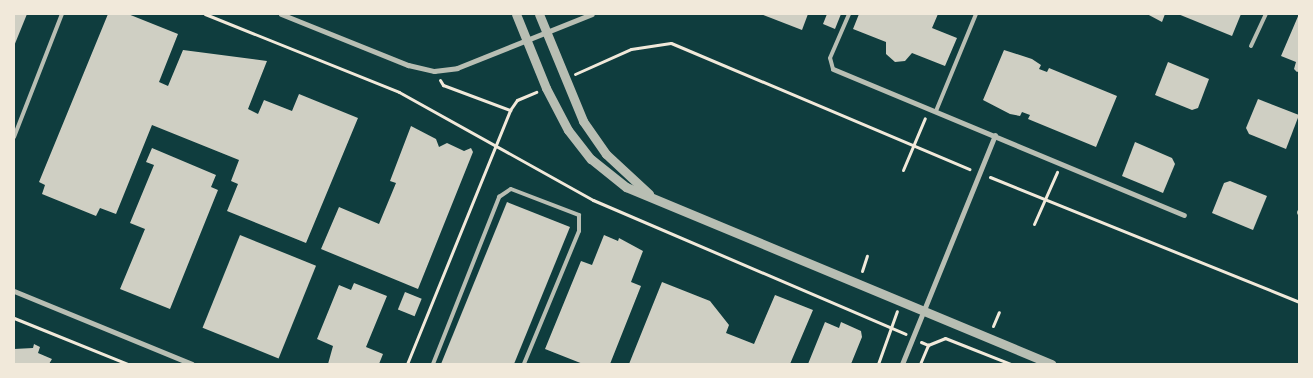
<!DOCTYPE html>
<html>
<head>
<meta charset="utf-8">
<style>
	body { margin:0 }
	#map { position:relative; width:1313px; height:378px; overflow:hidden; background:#0f3d3e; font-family:Montserrat,sans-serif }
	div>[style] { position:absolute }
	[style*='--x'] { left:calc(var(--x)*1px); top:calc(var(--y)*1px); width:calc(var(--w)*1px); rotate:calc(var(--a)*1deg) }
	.building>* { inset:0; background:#cfcfc3; transform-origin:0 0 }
	.path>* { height:3px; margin:-1.5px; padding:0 1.5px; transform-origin:1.5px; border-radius:1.5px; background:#f1e9da }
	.service>* { height:4px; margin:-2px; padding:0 2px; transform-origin:2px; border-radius:2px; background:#b8beb3 }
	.minor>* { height:5px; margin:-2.5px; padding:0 2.5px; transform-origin:2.5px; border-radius:2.5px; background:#b8beb3 }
	.tertiary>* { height:9px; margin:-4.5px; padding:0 4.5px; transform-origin:4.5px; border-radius:4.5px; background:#b8beb3 }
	span { translate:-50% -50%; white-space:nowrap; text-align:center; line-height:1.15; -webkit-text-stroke:5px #f1e9da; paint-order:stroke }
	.frame { position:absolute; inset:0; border:15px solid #f1e9da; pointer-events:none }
</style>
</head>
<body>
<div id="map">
	<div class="building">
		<div style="clip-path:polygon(14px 14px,27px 14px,14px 46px)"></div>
		<div style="clip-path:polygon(108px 14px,128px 14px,178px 34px,159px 82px,168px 86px,183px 50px,267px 61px,248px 109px,258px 114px,264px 100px,292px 111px,299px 94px,358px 118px,306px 243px,227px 211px,238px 184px,231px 181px,239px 160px,152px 125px,116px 214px,100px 208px,96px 216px,42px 194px,45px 185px,39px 182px)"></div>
		<div style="clip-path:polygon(761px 14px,808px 14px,802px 30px)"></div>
		<div style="clip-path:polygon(827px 14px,841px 14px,835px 29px,823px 24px)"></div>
		<div style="clip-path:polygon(859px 14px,938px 14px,932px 28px,957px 38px,945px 66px,912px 53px,905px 61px,895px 62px,886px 54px,886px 42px,853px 29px)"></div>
		<div style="clip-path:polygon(1147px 14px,1165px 14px,1162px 22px)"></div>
		<div style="clip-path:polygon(1178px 14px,1241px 14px,1232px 36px)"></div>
		<div style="clip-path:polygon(1299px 14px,1299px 71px,1297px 72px,1294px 69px,1296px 62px,1281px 56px)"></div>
		<div style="clip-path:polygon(1004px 50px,1032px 59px,1041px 65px,1039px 69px,1047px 72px,1049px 68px,1117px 96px,1096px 147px,1028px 119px,1030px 115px,1022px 112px,1020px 116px,1010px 114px,983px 100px)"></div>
		<div style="clip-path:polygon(1168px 62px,1209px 79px,1198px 108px,1192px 110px,1155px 95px)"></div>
		<div style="clip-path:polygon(1258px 99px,1299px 115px,1286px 149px,1249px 134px,1246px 128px)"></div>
		<div style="clip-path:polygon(411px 126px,436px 139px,439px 147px,447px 143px,464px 151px,471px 148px,473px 152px,418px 289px,321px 249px,339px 207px,379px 224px,396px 183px,390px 181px)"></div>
		<div style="clip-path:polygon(1135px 142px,1172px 158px,1175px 164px,1163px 193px,1122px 176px)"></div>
		<div style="clip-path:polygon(152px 148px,216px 175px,211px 187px,218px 190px,170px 309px,120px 289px,145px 229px,130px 223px,154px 165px,146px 162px)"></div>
		<div style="clip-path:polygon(1230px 181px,1267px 196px,1253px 230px,1212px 213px,1224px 183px)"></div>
		<div style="clip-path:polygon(507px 202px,570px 227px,514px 364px,441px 364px)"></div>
		<div style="left:240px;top:235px;width:82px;height:100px;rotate:22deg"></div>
		<div style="clip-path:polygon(604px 235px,618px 241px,619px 238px,643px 251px,631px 282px,641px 286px,610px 364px,583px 364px,545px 349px,581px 261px,592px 265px)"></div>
		<div style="clip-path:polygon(662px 282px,710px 301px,729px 325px,726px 333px,754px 344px,775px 295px,813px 310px,790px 364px,629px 364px)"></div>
		<div style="clip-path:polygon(354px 283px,387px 296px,366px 347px,383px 354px,379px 364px,328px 364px,333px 346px,317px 339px,339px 285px,351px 290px)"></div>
		<div style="left:405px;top:292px;width:18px;height:19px;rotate:22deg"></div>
		<div style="clip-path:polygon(825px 322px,839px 328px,841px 322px,861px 331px,862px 337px,851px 364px,808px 364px)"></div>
		<div style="clip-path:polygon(34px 344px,40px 347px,38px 353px,52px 359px,49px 364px,14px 364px,14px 349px,33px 348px)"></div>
	</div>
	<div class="path">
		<div style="--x:205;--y:14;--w:209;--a:21.9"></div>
		<div style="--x:399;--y:92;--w:222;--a:29.1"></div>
		<div style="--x:593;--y:200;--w:340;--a:23.2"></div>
		<div style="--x:575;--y:74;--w:61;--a:-24.1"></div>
		<div style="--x:631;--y:49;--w:40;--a:-8.5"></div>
		<div style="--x:671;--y:43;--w:324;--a:22.9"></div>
		<div style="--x:440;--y:80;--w:6;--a:59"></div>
		<div style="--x:443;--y:85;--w:72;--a:20.5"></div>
		<div style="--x:903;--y:170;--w:56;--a:-67.1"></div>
		<div style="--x:990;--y:177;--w:333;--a:22"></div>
		<div style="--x:1034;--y:224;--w:57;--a:-66.1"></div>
		<div style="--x:862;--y:271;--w:16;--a:-72"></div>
		<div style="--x:14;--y:318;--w:123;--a:22"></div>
		<div style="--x:993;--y:326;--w:15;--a:-67"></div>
		<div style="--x:921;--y:342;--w:8;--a:23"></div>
		<div style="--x:928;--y:345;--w:18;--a:-22"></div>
		<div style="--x:945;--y:338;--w:71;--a:21.5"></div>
		<div style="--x:407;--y:364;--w:274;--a:-67.9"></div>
		<div style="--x:510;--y:110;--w:12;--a:-55"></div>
		<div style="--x:517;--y:100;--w:21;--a:-23"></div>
		<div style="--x:878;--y:364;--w:56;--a:-70.3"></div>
		<div style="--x:920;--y:364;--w:21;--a:-67"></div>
	</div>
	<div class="service">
		<div style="--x:1251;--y:46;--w:35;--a:-65"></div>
		<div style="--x:833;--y:69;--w:11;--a:-105"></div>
		<div style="--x:830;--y:58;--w:48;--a:-66.6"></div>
		<div style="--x:936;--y:111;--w:105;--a:-67.6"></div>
		<div style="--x:14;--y:137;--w:132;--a:-68.7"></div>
		<div style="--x:1299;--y:212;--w:1;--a:90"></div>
		<div style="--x:433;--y:364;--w:180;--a:-68.4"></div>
		<div style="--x:499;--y:197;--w:14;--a:-34"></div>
		<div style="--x:511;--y:189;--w:73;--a:20.9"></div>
		<div style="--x:579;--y:215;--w:16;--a:90"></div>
		<div style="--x:579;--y:231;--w:144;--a:112.5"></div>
	</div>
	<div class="minor">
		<div style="--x:281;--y:14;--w:137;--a:21.9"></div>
		<div style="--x:408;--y:65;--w:27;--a:13"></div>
		<div style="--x:434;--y:71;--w:23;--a:-7"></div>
		<div style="--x:457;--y:68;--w:145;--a:-21.8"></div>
		<div style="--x:833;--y:69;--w:380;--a:22.6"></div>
		<div style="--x:14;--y:291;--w:192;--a:22.3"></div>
		<div style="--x:902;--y:364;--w:247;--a:-67.9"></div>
	</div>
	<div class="tertiary">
		<div style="--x:516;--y:14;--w:80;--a:67.9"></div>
		<div style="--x:546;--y:88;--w:47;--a:62.4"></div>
		<div style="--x:568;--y:130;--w:37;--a:52"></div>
		<div style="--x:591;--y:159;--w:45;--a:38.7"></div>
		<div style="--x:626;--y:187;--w:461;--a:22.6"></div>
		<div style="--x:539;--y:14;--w:116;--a:67.6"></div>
		<div style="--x:583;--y:121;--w:40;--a:55.1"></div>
		<div style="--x:606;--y:154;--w:59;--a:42.9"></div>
	</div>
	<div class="frame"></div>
</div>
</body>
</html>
